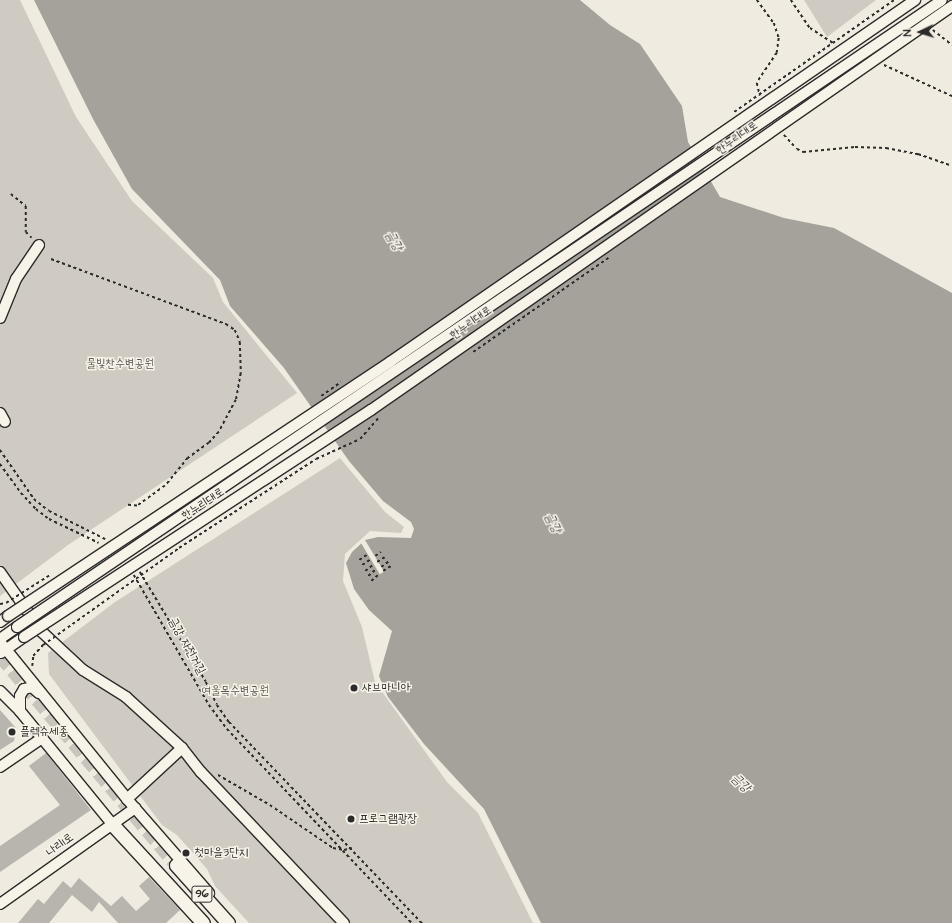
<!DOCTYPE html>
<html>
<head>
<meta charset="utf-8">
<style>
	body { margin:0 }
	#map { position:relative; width:952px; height:923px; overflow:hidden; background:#efebe0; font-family:"Architects Daughter","Poor Story",sans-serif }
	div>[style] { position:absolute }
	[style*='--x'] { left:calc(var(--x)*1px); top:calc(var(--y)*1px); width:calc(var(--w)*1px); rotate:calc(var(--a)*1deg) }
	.green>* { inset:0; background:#cfcbc2 }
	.water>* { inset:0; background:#a4a29a }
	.pier>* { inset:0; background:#efebe0; transform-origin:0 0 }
	.building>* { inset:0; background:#b8b5ae }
	.major-tunnel>* { height:13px; margin-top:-6.5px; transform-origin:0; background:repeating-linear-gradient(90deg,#c8c5bc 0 13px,transparent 0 19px) }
	.path>* { height:1.5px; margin-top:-0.75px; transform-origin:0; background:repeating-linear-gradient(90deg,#2b2b2b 0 3px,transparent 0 6px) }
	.roads { filter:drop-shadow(1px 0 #2b2b2b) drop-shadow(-1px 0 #2b2b2b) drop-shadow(0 1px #2b2b2b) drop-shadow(0 -1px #2b2b2b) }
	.minor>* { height:10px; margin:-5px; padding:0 5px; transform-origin:5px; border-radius:5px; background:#f7f3e8 }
	.major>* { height:13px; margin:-6.5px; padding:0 6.5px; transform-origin:6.5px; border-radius:6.5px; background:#f7f3e8 }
	.path-bridge>* { height:1.5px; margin-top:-0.75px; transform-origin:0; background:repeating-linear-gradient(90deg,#2b2b2b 0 3px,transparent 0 6px) }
	.bridges { filter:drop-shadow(1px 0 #2b2b2b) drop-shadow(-1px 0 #2b2b2b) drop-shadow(0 1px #2b2b2b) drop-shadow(0 -1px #2b2b2b) }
	.minor-bridge>* { height:10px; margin:-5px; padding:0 5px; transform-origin:5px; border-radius:5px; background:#f7f3e8 }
	.dots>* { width:11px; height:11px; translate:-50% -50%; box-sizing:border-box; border:2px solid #f7f3e8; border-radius:50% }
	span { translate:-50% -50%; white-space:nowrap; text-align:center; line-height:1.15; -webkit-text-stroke:3px #f7f3e8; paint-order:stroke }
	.shield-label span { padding:1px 3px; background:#f7f3e8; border:1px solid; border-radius:3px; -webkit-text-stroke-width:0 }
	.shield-label { font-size:11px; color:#2b2b2b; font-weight:700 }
	.street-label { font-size:12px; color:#2b2b2b }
	.park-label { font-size:12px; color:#545351 }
	.poi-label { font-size:12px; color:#2b2b2b }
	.left { translate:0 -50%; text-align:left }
	.water-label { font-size:13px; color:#555552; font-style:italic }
	.north { position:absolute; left:900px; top:12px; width:40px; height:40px; -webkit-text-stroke:3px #f7f3e8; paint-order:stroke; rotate:266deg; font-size:11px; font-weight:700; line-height:16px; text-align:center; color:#2b2b2b }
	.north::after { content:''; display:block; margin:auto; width:14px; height:18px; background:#2b2b2b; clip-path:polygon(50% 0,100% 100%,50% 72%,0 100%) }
</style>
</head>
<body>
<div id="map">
	<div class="green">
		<div style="clip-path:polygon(0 0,20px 0,76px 117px,132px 201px,213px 278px,223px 302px,297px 393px,68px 545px,0 596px)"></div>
		<div style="clip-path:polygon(804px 0,876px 0,827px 37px)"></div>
		<div style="clip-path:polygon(340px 458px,385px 512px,404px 527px,401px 533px,370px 531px,345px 554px,343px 581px,362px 627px,375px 682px,447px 782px,478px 813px,533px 923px,249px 923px,215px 886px,207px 869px,177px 835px,162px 825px,49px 674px,48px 653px,115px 602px)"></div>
	</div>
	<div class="water">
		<div style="clip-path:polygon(34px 0,580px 0,610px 25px,640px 44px,682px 106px,688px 142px,720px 197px,784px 218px,834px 228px,952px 293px,952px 923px,541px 923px,484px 809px,424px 744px,388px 697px,379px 676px,392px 631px,369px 610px,354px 589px,346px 563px,352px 552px,365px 540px,378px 537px,411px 538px,414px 529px,411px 522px,383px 501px,349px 461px,284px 368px,230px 306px,220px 280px,132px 189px,93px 119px)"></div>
	</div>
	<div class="pier">
		<div style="left:365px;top:540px;width:37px;height:5px;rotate:59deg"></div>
	</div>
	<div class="building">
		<div style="clip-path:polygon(0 710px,16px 728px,14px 741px,0 750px)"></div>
		<div style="clip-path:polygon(46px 753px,91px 810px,0 872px,0 846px,60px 805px,29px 766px)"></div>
		<div style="clip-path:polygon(149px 877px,180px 910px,166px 923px,118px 923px,99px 902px,92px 912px,72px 895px,49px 923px,18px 923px,38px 899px,44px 904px,63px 881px,71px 888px,79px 878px,111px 906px,122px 896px,136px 911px,150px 899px,139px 886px)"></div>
	</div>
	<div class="major-tunnel">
		<div style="--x:0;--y:656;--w:273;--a:49.9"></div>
	</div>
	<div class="path">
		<div style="--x:757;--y:0;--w:29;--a:54"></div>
		<div style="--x:774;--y:23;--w:16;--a:72"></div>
		<div style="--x:779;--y:38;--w:15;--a:98"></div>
		<div style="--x:777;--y:53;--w:36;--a:124"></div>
		<div style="--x:757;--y:83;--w:13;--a:77"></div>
		<div style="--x:791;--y:0;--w:34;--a:56"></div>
		<div style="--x:810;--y:28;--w:30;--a:33"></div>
		<div style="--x:933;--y:30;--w:24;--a:38"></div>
		<div style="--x:884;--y:65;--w:75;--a:24.5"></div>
		<div style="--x:784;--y:135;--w:19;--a:47"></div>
		<div style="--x:797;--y:149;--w:7;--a:27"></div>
		<div style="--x:803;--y:152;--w:52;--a:-5.5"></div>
		<div style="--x:855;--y:147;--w:31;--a:2"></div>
		<div style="--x:886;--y:148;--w:33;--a:11"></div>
		<div style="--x:918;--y:154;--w:36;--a:19"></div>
		<div style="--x:11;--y:194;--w:19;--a:39"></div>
		<div style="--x:26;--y:206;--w:26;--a:90"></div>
		<div style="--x:26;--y:232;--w:8;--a:45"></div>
		<div style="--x:51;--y:259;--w:187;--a:20.4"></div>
		<div style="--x:226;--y:324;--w:11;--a:34"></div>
		<div style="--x:235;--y:330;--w:13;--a:67"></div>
		<div style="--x:240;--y:342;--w:31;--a:88"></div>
		<div style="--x:241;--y:373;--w:27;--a:100"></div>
		<div style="--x:236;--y:400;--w:36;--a:118"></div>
		<div style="--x:219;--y:432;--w:15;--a:132"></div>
		<div style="--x:209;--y:443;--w:26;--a:144"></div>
		<div style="--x:188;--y:458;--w:36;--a:129"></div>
		<div style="--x:165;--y:486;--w:34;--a:144"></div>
		<div style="--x:137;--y:506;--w:12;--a:-175"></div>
		<div style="--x:0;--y:450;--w:60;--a:55.2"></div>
		<div style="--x:34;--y:499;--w:19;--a:39"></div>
		<div style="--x:49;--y:511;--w:63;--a:26.6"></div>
		<div style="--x:0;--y:464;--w:36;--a:54"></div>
		<div style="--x:21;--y:493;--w:22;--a:47"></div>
		<div style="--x:36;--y:509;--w:16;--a:38"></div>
		<div style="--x:49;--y:519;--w:55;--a:25.6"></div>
		<div style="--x:375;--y:556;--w:7;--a:-34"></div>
		<div style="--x:359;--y:560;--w:11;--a:-34"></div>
		<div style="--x:377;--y:562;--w:9;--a:-32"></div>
		<div style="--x:362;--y:565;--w:11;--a:-34"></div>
		<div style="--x:381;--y:567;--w:9;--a:-36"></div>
		<div style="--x:365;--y:571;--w:11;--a:-38"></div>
		<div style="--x:383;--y:571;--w:9;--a:-32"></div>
		<div style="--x:140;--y:572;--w:128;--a:59"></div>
		<div style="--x:206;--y:682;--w:25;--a:64"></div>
		<div style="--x:217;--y:705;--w:21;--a:55"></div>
		<div style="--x:229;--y:722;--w:279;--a:46.2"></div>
		<div style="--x:134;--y:575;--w:150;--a:60"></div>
		<div style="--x:209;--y:705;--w:30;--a:53"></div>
		<div style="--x:227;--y:729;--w:268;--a:46.4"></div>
		<div style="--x:368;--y:576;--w:11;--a:-41"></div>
		<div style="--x:371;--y:581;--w:11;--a:-41"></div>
		<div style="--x:0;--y:604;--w:6;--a:-9"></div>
		<div style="--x:32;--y:666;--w:10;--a:-84"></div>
		<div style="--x:33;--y:656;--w:15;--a:-48"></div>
		<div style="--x:218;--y:775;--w:60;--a:30"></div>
		<div style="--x:270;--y:805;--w:76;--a:34.3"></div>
		<div style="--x:333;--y:848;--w:11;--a:10"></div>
		<div style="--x:344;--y:850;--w:8;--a:-14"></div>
	</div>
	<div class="roads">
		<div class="minor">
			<div style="--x:0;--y:318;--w:42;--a:-67.7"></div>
			<div style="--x:16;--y:279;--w:41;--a:-55.9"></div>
			<div style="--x:0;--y:413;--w:10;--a:61"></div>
			<div style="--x:0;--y:572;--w:73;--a:55"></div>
			<div style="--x:42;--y:632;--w:56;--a:42.8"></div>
			<div style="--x:83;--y:670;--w:51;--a:32.1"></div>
			<div style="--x:126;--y:697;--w:76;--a:42.3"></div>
			<div style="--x:182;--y:748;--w:31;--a:52"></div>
			<div style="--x:201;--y:772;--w:208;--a:46.6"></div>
			<div style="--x:0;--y:622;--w:10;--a:-37"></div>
			<div style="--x:0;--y:639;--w:21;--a:-35"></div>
			<div style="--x:0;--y:642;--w:202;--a:51"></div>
			<div style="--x:127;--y:799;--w:125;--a:48.9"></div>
			<div style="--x:1;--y:653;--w:28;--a:-35"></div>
			<div style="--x:0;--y:691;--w:28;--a:45"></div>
			<div style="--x:20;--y:711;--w:146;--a:50.8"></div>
			<div style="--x:20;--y:711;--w:15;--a:-90"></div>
			<div style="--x:20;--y:696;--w:8;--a:-60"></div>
			<div style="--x:24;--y:689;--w:8;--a:-14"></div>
			<div style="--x:32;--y:687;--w:9;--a:41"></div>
			<div style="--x:0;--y:767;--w:51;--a:-34.6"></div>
			<div style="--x:127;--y:799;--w:75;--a:-42.8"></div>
			<div style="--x:0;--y:904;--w:166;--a:-35.4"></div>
		</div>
		<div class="major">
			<div style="--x:112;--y:824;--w:134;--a:47.4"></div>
			<div style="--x:176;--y:865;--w:78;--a:48.1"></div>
		</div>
	</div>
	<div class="path-bridge">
		<div style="--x:734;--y:112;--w:195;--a:-35"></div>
		<div style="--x:473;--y:352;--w:165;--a:-34.8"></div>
		<div style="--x:321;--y:396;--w:24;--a:-35"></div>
		<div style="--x:6;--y:603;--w:52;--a:-32.5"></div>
		<div style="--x:43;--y:645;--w:167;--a:-35.5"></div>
		<div style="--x:179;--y:548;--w:163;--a:-33"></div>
		<div style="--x:316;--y:459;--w:48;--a:-24.4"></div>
		<div style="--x:360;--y:439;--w:28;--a:-49"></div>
	</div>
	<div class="bridges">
		<div class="minor-bridge">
			<div style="--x:8;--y:616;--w:459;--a:-33.6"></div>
			<div style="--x:390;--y:362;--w:638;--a:-34.59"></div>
			<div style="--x:17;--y:627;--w:1117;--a:-34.13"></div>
			<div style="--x:24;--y:637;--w:415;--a:-33.2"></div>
			<div style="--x:371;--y:410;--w:708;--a:-34.81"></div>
		</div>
	</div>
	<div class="dots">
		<div style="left:354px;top:688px;background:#2b2b2b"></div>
		<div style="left:12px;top:732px;background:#2b2b2b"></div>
		<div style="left:351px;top:819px;background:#2b2b2b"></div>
		<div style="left:186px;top:853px;background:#2b2b2b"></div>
	</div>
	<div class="shield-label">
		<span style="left:202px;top:894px">96</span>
	</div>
	<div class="street-label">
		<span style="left:737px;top:138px;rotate:-35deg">한누리대로</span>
		<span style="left:471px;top:323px;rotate:-35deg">한누리대로</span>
		<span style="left:203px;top:504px;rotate:-33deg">한누리대로</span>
		<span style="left:187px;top:646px;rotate:61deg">금강 자전거길</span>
		<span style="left:60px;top:845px;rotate:-36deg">나리1로</span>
	</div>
	<div class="park-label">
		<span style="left:120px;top:364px">물빛찬수변공원</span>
		<span style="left:235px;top:691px">여울목수변공원</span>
	</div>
	<div class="poi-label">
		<span class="left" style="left:362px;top:688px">샤브마니아</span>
		<span class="left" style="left:20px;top:732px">플렉슈세종</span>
		<span class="left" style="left:359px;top:819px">프로그램광장</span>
		<span class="left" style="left:194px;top:853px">첫마을3단지</span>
	</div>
	<div class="water-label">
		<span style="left:394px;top:241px;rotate:61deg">금강</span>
		<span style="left:553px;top:523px;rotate:64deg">금강</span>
		<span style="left:741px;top:783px;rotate:43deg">금강</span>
	</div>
	<div class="north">N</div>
</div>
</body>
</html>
